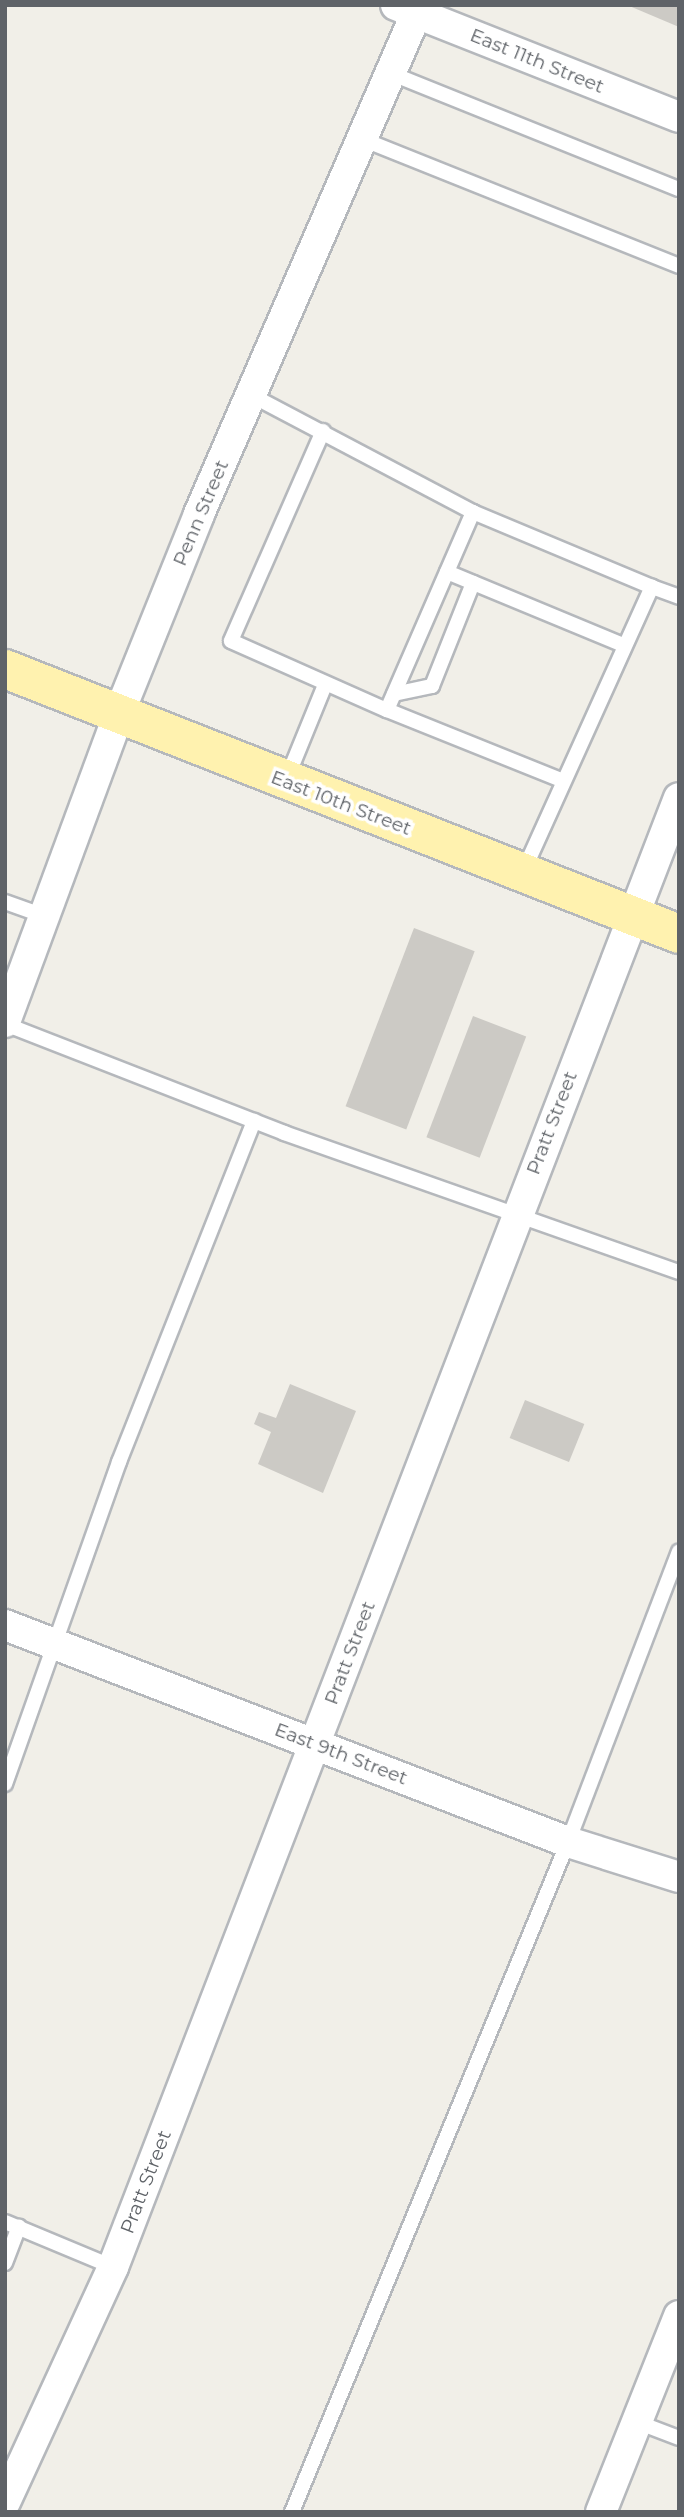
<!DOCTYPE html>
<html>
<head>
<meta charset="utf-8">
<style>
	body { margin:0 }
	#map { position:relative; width:684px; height:2517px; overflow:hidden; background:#f1efe8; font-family:Montserrat,sans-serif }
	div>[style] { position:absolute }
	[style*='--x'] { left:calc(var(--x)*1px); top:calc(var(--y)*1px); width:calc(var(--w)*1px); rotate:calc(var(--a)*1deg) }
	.building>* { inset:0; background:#cccac5; transform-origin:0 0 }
	.roads { filter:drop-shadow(2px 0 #b5b8bc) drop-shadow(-2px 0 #b5b8bc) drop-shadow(0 2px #b5b8bc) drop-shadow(0 -2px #b5b8bc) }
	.lane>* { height:14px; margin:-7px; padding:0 7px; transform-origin:7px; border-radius:7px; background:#fff }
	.street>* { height:30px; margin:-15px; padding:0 15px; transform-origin:15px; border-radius:15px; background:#fff }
	.primary>* { height:38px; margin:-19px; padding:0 19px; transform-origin:19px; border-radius:19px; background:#fff2af }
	span { translate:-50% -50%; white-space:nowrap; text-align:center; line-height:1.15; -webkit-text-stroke:7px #fff; paint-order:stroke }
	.street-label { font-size:19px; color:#5f6368 }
	.frame { position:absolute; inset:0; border:7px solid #5f6368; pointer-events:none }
</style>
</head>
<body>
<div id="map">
	<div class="building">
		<div style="clip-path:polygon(627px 5px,679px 5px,679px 27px)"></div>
		<div style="left:414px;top:928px;width:65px;height:191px;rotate:21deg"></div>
		<div style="left:473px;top:1016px;width:57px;height:130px;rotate:21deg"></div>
		<div style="clip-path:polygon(290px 1384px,356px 1411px,323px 1493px,258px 1464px,271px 1432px,254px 1424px,259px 1412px,276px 1418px)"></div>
		<div style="left:525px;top:1400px;width:64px;height:41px;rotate:22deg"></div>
	</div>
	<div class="roads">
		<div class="lane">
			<div style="--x:390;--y:73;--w:311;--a:21.9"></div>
			<div style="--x:362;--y:139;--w:341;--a:21.8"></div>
			<div style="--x:251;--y:395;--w:251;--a:27.8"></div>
			<div style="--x:323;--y:431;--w:229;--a:113.7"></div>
			<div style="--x:231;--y:641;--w:171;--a:23.9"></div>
			<div style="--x:447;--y:572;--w:191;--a:22.5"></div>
			<div style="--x:652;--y:587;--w:29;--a:20"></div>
			<div style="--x:394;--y:694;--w:39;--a:-12"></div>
			<div style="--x:432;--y:686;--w:111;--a:-68.3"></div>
			<div style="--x:287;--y:778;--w:100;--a:-67.8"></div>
			<div style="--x:524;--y:870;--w:311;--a:-65.7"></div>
			<div style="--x:652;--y:587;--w:194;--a:-157.3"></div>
			<div style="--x:473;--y:512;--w:216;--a:113.5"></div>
			<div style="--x:387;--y:710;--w:188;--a:21.9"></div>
			<div style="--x:5;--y:902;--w:41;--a:19.7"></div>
			<div style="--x:5;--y:1024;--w:300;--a:21.3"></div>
			<div style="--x:284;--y:1133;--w:419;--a:19.4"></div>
			<div style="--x:5;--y:1784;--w:342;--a:-70.5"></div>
			<div style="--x:119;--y:1462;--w:367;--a:-68.4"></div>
			<div style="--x:5;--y:2222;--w:117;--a:22.6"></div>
			<div style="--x:5;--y:2263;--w:39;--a:-69"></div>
			<div style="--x:637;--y:2422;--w:45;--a:20.9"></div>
			<div style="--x:292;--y:2512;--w:725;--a:-67.61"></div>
			<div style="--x:568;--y:1842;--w:311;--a:-69.1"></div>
		</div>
		<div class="street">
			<div style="--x:396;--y:5;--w:304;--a:21.6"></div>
			<div style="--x:5;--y:1022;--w:326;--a:-69.7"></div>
			<div style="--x:118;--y:716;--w:218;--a:-68.1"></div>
			<div style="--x:199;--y:514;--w:555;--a:-66.53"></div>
			<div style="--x:5;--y:1625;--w:603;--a:21.08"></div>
			<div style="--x:568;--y:1842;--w:116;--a:17.5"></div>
			<div style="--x:5;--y:2502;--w:259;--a:-65.3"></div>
			<div style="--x:113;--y:2267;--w:1574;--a:-68.93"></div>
			<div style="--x:601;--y:2512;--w:211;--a:-68.3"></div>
		</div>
		<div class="primary">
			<div style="--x:5;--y:669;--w:724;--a:21.46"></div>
		</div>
	</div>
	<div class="street-label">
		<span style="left:537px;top:61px;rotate:22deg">East 11th Street</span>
		<span style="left:201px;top:513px;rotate:-67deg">Penn Street</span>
		<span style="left:341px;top:803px;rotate:21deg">East 10th Street</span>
		<span style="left:552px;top:1123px;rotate:-69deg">Pratt Street</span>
		<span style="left:350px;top:1653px;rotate:-69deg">Pratt Street</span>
		<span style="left:341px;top:1754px;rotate:21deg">East 9th Street</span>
		<span style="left:146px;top:2182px;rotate:-69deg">Pratt Street</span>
	</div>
	<div class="frame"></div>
</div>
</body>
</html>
